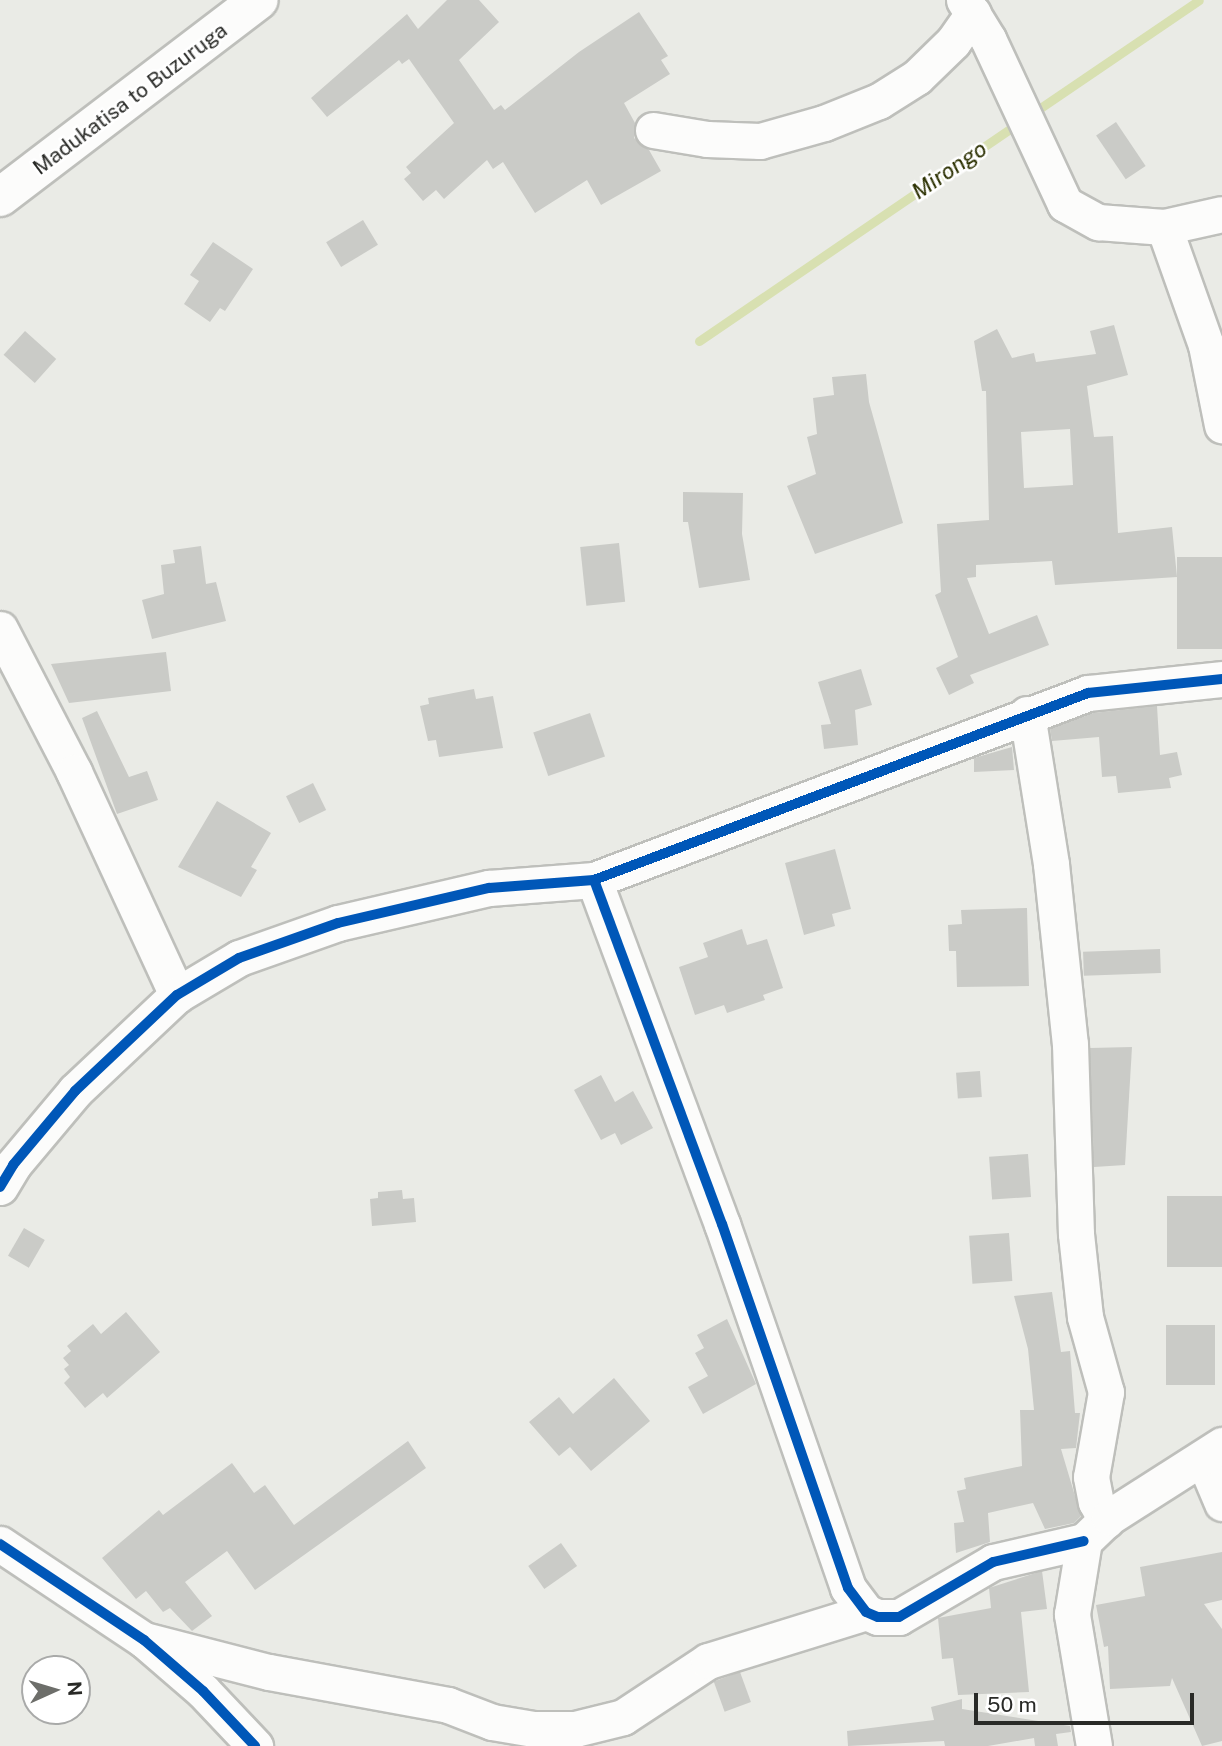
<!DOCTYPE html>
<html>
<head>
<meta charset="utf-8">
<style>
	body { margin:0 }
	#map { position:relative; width:1222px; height:1746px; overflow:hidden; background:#eaebe6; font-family:"Public Sans",sans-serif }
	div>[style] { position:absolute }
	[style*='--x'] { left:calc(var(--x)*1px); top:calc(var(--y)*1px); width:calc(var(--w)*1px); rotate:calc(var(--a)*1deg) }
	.stream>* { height:9px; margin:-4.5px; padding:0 4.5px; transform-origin:4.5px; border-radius:4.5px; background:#d8e0b1 }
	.building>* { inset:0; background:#cacbc7; transform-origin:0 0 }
	.roads { filter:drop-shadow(2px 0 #bebfbb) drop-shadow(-2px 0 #bebfbb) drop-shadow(0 2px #bebfbb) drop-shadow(0 -2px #bebfbb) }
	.minor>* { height:35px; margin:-17.5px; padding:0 17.5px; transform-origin:17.5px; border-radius:17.5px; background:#fcfcfb }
	.major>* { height:38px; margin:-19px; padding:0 19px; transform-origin:19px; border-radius:19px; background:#fcfcfb }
	.cycleway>* { height:10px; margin:-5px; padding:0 5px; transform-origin:5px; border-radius:5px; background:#0057b8 }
	span { translate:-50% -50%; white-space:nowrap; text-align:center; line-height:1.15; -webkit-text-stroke:5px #fff; paint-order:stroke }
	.street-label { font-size:21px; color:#292a27 }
	.water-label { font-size:23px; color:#2b3000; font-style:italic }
	.north { position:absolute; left:21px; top:1655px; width:70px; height:70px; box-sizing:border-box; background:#fff; border:2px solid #a9aaa9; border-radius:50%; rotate:86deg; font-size:19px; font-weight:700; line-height:28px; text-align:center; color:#292a27 }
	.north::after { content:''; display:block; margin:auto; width:24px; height:32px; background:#6d6e6a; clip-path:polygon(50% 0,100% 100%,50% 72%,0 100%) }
	.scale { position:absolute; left:974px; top:1693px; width:220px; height:32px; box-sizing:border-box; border:4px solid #292a27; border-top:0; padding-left:9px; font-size:21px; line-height:24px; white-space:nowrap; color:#292a27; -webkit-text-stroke:5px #fff; paint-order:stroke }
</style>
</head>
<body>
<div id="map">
	<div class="stream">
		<div style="--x:1030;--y:115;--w:204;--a:-34.2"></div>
		<div style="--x:699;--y:341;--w:386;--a:-34.3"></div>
	</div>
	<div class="building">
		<div style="clip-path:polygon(447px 0,479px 0,499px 22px,459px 60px,494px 110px,501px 105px,505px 110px,579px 52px,639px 12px,668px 56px,661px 60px,670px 74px,624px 103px,635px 123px,634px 138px,649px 150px,661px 171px,601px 205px,587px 180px,535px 213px,503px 162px,493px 169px,487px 160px,444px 199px,436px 190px,423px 201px,404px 179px,411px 173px,406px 167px,454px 123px,409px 59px,402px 64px,399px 60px,327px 117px,311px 98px,407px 14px,418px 29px)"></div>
		<div style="left:1116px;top:122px;width:53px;height:24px;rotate:56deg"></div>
		<div style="left:363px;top:220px;width:29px;height:43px;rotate:59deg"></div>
		<div style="clip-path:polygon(213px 242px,253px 269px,225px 311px,220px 308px,210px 322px,184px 304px,199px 281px,190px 275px)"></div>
		<div style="clip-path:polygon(evenodd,1114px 325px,1128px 375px,1087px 386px,1094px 437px,1113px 436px,1118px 533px,1172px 527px,1177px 577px,1055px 585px,1052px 561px,976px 565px,976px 577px,967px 578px,989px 634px,1037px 615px,1049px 645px,970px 675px,974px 683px,949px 695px,936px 668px,958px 657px,935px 595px,941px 592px,937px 524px,989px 520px,986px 391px,982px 391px,974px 341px,997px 329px,1012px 358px,1034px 353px,1036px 362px,1096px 354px,1090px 331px,1114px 325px,1070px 429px,1073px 485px,1024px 488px,1021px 432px,1070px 429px)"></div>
		<div style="left:25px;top:331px;width:42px;height:32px;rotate:42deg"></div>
		<div style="clip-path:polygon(866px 374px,869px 402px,903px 523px,815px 554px,787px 486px,816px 474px,807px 437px,817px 434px,813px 398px,834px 395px,832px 377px)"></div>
		<div style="clip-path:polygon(683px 492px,743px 493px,742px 534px,750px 580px,699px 588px,688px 522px,683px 522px)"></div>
		<div style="left:619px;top:543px;width:59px;height:39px;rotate:84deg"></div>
		<div style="clip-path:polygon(201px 546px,206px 584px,216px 582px,226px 621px,152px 639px,142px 600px,164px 594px,161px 565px,175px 563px,173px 550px)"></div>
		<div style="left:1222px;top:557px;width:92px;height:45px;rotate:90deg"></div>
		<div style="clip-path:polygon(166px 652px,171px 691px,69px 703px,51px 664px)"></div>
		<div style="clip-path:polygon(861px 669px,872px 705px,855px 710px,858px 745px,824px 749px,821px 725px,831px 724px,818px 682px)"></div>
		<div style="clip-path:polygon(474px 689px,476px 699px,493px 696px,503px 748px,439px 757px,436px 740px,428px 741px,420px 706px,429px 704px,428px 698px)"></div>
		<div style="clip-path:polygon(1157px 706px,1160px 755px,1177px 752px,1182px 775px,1169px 778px,1171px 788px,1118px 793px,1116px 776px,1102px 777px,1099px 737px,1052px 741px,1050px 729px,1093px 713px)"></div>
		<div style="clip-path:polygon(97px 711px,129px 777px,147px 771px,158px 800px,117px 814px,82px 718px)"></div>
		<div style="left:590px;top:713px;width:46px;height:60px;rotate:71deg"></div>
		<div style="clip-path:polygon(1012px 747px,1014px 770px,974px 772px,974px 758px)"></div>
		<div style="left:313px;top:783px;width:30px;height:30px;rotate:64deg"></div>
		<div style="clip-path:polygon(217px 801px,271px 833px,251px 867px,257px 870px,241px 897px,178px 867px)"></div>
		<div style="clip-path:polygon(835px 849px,851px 909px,832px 914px,835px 926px,804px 935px,785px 863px)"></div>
		<div style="clip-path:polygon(1027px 908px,1029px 986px,957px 987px,956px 951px,949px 951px,948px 925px,962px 924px,961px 910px)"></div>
		<div style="clip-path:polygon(742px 929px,747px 945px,767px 939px,783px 988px,763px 995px,765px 1000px,727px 1013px,724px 1005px,695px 1015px,679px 967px,708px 957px,703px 943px)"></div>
		<div style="left:1160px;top:949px;width:24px;height:77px;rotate:88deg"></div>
		<div style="clip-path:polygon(1132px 1047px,1125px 1165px,1094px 1167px,1090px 1048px)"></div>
		<div style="left:980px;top:1071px;width:26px;height:24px;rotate:86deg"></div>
		<div style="clip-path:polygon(601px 1075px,615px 1102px,633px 1091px,653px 1128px,621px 1145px,615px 1133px,601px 1140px,574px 1090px)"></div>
		<div style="left:1028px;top:1154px;width:43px;height:39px;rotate:86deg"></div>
		<div style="clip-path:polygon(402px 1190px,403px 1199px,414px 1198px,416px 1222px,372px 1226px,370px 1199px,378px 1198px,378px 1192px)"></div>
		<div style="left:1222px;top:1196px;width:71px;height:55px;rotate:90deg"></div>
		<div style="left:24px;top:1228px;width:24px;height:32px;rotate:30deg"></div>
		<div style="left:1009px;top:1233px;width:48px;height:40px;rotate:86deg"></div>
		<div style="clip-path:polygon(1052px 1292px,1061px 1352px,1070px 1351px,1075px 1413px,1080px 1413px,1076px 1448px,1061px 1449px,1081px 1516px,1074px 1523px,1045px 1529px,1033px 1503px,988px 1513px,990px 1542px,956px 1553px,954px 1523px,964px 1522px,957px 1491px,966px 1489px,964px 1478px,1022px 1466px,1020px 1410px,1034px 1410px,1028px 1349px,1014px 1296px)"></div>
		<div style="clip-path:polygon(126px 1312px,160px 1352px,107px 1398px,103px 1393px,85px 1408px,64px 1383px,70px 1377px,64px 1369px,69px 1365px,63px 1358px,71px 1351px,67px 1346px,93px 1324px,101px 1334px)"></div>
		<div style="clip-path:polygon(727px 1319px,756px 1384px,703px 1414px,688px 1387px,708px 1376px,695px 1353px,704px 1348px,697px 1335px)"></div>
		<div style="left:1166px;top:1325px;width:49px;height:60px"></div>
		<div style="clip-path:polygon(614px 1378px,650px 1421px,591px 1471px,570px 1447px,559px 1456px,529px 1422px,559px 1397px,573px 1414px)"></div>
		<div style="clip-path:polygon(408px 1441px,426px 1468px,255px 1590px,227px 1551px,185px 1582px,212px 1616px,192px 1631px,170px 1608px,163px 1612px,146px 1591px,136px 1599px,102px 1558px,159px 1510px,163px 1515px,232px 1463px,254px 1493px,265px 1485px,294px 1525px)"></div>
		<div style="left:561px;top:1543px;width:28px;height:40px;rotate:55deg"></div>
		<div style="clip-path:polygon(1222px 1552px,1222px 1600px,1204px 1604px,1222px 1629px,1222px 1741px,1202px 1746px,1172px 1678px,1170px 1686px,1110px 1689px,1108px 1646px,1104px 1647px,1096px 1605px,1145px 1596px,1140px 1567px)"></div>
		<div style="clip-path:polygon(1042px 1571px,1047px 1609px,1021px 1612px,1029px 1692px,958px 1695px,953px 1658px,942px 1659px,938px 1618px,991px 1608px,989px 1588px)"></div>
		<div style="left:740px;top:1672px;width:32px;height:28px;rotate:70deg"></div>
		<div style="clip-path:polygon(962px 1699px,962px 1709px,1070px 1726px,1071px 1732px,1056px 1734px,1058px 1746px,1035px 1746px,1034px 1738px,988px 1746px,945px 1746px,944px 1741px,848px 1746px,847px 1731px,934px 1720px,931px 1707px)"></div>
	</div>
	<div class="roads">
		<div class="minor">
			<div style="--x:964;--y:0;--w:46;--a:58.4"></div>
			<div style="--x:988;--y:39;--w:182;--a:65"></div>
			<div style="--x:1065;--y:204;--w:38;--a:29"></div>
			<div style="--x:1098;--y:222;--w:66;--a:4.3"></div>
			<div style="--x:1164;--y:227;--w:59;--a:-12.6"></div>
			<div style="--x:653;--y:130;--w:55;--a:9.5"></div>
			<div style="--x:707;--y:139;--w:53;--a:2.2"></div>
			<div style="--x:760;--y:141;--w:66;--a:-15.7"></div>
			<div style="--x:824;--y:123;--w:59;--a:-21.8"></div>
			<div style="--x:879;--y:101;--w:45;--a:-32.3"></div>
			<div style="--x:917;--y:77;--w:50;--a:-44.2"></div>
			<div style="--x:953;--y:42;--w:35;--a:-55"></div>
			<div style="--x:1164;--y:227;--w:125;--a:70.4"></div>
			<div style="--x:1206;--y:345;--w:82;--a:78.7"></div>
			<div style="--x:0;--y:629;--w:161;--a:62.6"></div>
			<div style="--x:74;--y:772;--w:246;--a:65.2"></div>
			<div style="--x:1027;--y:714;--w:152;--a:80.9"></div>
			<div style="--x:1051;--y:864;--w:181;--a:84"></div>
			<div style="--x:1070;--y:1044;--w:190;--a:88.2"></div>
			<div style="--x:1076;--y:1234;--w:83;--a:83.8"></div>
			<div style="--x:1085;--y:1317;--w:78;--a:74.4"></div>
			<div style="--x:1106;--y:1392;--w:86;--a:100"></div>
			<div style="--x:1091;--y:1477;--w:25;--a:79"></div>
			<div style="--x:1096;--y:1502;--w:21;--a:61"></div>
			<div style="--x:594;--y:880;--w:367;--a:69.6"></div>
			<div style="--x:722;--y:1224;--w:385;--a:70.9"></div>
			<div style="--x:848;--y:1588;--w:30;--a:53"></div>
			<div style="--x:866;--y:1612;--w:13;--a:23"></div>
			<div style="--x:878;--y:1617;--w:21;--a:0"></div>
			<div style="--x:899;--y:1617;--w:109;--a:-30.3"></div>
			<div style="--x:993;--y:1562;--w:93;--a:-13"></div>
			<div style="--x:0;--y:1187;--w:26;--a:-59"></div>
			<div style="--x:13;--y:1165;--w:97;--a:-50"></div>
			<div style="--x:75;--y:1091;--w:140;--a:-43.3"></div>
			<div style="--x:177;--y:995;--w:72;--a:-30.8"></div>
			<div style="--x:239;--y:958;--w:105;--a:-19.5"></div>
			<div style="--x:338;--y:923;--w:155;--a:-13.1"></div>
			<div style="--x:489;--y:888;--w:105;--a:-4.4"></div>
			<div style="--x:594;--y:880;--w:528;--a:-20.73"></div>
			<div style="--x:1088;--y:693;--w:135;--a:-6"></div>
			<div style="--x:1203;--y:1458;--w:49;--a:67.1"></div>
			<div style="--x:0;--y:1544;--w:173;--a:33.7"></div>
			<div style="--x:144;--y:1640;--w:78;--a:40.8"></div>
			<div style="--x:203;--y:1691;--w:76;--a:46.6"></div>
			<div style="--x:144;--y:1640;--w:129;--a:14.4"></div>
			<div style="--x:269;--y:1672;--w:182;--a:10.4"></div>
			<div style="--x:448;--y:1705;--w:47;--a:21.1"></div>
			<div style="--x:492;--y:1722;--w:42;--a:9.7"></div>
			<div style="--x:533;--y:1729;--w:42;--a:0"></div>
			<div style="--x:575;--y:1729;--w:49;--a:-14"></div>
			<div style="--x:623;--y:1717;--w:102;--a:-33.4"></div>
			<div style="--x:708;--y:1661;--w:165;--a:-17.2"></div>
			<div style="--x:1094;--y:1746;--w:134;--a:-99.5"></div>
			<div style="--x:1072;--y:1614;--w:74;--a:-80.7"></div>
			<div style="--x:1084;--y:1541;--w:35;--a:-44"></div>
			<div style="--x:1109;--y:1517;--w:134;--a:-32.5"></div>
		</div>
		<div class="major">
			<div style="--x:0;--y:197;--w:325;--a:-37.3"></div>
		</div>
	</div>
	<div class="cycleway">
		<div style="--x:594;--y:880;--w:367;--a:69.6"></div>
		<div style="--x:722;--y:1224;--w:385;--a:70.9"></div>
		<div style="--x:848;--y:1588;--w:30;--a:53"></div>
		<div style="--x:866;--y:1612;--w:13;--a:23"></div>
		<div style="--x:878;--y:1617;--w:21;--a:0"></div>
		<div style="--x:899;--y:1617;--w:109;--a:-30.3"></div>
		<div style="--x:993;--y:1562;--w:93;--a:-13"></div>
		<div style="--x:0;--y:1187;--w:26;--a:-59"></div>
		<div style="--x:13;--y:1165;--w:97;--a:-50"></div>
		<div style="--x:75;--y:1091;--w:140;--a:-43.3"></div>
		<div style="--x:177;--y:995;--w:72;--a:-30.8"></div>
		<div style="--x:239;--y:958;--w:105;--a:-19.5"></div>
		<div style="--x:338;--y:923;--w:155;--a:-13.1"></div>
		<div style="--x:489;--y:888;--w:105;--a:-4.4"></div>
		<div style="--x:594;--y:880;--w:528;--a:-20.73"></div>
		<div style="--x:1088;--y:693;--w:135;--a:-6"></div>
		<div style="--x:0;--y:1544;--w:173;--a:33.7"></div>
		<div style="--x:144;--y:1640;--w:78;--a:40.8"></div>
		<div style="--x:203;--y:1691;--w:76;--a:46.6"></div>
	</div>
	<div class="street-label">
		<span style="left:130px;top:99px;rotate:-37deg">Madukatisa to Buzuruga</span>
	</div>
	<div class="water-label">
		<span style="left:949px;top:170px;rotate:-34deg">Mirongo</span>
	</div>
	<div class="north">N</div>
	<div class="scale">50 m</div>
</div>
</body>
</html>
